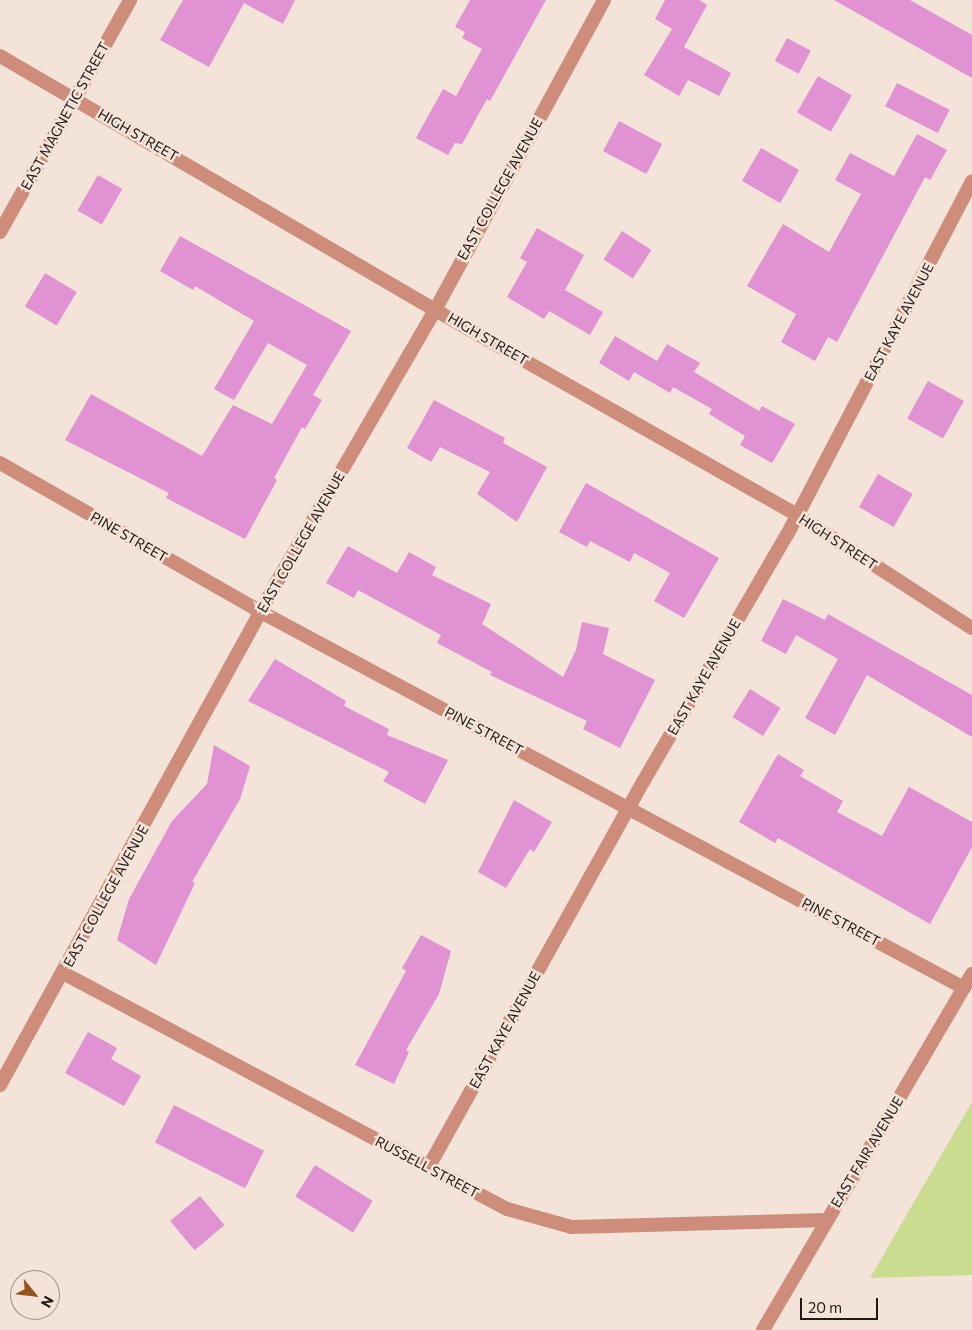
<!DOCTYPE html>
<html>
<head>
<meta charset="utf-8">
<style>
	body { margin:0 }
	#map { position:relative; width:972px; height:1330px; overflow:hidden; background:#f3e3d8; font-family:Commissioner,sans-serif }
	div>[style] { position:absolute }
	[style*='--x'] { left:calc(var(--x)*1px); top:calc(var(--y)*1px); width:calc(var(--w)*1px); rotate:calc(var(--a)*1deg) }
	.green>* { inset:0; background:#c9dc8f }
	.building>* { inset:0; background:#e092d3; transform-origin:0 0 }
	.minor>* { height:14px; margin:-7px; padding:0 7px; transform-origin:7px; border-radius:7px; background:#cd8d7a }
	.tertiary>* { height:14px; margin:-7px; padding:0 7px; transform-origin:7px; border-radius:7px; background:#cd8d7a }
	span { translate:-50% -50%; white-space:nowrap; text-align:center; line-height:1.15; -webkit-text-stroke:5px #f3e3d8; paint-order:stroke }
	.street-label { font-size:14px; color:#201a16 }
	.north { position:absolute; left:10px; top:1270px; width:50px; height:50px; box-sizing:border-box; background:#f3e3d8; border:1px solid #9f938a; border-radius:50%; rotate:119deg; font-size:14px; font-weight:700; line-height:20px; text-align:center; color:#201a16 }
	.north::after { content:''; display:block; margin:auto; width:18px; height:22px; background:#955320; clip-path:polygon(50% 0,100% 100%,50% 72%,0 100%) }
	.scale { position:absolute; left:800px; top:1298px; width:78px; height:22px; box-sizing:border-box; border:2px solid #201a16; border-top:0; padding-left:6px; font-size:15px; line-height:18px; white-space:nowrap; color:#201a16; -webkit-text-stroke:4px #f3e3d8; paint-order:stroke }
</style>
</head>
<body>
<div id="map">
	<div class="green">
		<div style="clip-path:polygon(972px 1102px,972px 1275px,870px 1278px)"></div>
	</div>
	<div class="building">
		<div style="clip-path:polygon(183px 0,295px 0,283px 24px,244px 3px,209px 67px,160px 40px)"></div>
		<div style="clip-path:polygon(470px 0,546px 0,490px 101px,487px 99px,462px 144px,455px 143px,448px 155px,416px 138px,443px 89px,456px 96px,482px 49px,462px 38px,465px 32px,455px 27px)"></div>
		<div style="clip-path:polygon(665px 0,699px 0,707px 5px,684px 47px,731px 73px,719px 96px,688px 80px,679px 96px,644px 75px,672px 29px,655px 19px)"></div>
		<div style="clip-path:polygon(834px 0,910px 0,972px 35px,972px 78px)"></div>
		<div style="left:787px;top:38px;width:27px;height:26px;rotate:28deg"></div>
		<div style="left:818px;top:76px;width:39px;height:42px;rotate:30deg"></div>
		<div style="left:897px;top:83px;width:59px;height:26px;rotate:27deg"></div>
		<div style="left:619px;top:121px;width:49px;height:34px;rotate:28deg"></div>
		<div style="clip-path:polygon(917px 134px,947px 150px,930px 180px,925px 177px,837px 342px,828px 337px,815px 361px,781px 342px,796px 314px,747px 286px,783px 224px,829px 252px,861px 194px,835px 180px,850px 153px,894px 176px)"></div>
		<div style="left:761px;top:148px;width:44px;height:38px;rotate:30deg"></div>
		<div style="left:98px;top:175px;width:28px;height:41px;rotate:30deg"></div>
		<div style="clip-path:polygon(537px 228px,584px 255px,565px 290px,603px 312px,590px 335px,549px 311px,544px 319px,507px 297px,527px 262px,520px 258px)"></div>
		<div style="left:622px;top:231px;width:35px;height:34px;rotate:33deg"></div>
		<div style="clip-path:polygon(180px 236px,351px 331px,313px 395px,322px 400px,305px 429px,302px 427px,274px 478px,277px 480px,245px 539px,166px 498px,169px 493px,65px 440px,91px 394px,202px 456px,233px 405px,272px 424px,307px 365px,268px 343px,234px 400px,214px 389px,254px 321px,195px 286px,193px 290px,160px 271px)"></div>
		<div style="left:45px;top:273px;width:37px;height:39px;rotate:31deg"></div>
		<div style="clip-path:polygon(615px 336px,657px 361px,667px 344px,700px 363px,694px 372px,759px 411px,762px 406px,795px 424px,772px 463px,740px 445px,745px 436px,709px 414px,712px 409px,673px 387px,670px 393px,634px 372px,629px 381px,599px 363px)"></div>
		<div style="left:928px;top:381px;width:41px;height:43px;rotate:29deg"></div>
		<div style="clip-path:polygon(434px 400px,505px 438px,503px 443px,547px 467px,517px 522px,477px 494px,490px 472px,440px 447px,431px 462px,407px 448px)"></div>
		<div style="left:878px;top:474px;width:40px;height:38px;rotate:30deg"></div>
		<div style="clip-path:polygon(586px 483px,719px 558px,684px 618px,654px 601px,670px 573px,634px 553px,630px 562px,590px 541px,587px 547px,559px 532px)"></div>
		<div style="clip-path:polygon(348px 546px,397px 573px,409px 552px,436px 567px,432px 575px,491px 604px,482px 624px,563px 677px,576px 650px,582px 622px,609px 628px,603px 654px,655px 680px,620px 748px,583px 729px,587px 721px,490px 675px,492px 672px,437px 643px,441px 635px,358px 590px,354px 598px,326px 583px)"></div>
		<div style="clip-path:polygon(783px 599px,825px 620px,828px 614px,972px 695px,972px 737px,867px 675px,835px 735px,805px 718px,838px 659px,796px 635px,786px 654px,761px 641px)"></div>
		<div style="clip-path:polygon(275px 659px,346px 701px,344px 706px,389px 729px,387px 735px,448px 760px,425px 804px,383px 781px,389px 772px,248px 701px)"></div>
		<div style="left:750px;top:689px;width:36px;height:33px;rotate:32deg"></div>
		<div style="clip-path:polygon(214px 745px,250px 766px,240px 799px,192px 882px,195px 883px,156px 965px,117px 940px,129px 899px,172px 821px,207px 784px)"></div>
		<div style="clip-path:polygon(778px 754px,804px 770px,800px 776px,843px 801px,837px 812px,882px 836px,909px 787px,972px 822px,972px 847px,930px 924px,778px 838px,775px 843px,739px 822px)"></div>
		<div style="clip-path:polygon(514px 800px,552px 822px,534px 852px,530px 849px,506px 888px,478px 872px)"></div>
		<div style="clip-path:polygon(421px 935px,451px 951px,439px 994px,406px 1050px,409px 1052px,394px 1084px,355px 1065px,406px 971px,402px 968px)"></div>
		<div style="clip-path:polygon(88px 1032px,117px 1048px,111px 1059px,141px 1076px,124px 1106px,65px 1073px)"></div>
		<div style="left:174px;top:1105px;width:101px;height:42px;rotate:27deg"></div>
		<div style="left:315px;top:1165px;width:68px;height:37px;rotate:32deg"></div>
		<div style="left:200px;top:1196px;width:38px;height:39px;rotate:50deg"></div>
	</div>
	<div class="minor">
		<div style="--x:0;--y:56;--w:504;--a:30.28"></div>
		<div style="--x:435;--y:310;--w:416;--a:29.5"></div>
		<div style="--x:797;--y:515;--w:208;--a:32.9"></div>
		<div style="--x:0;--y:232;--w:266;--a:-60.7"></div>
		<div style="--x:63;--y:973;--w:503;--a:27.99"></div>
		<div style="--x:507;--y:1209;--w:67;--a:15.5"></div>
		<div style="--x:572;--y:1227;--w:255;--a:-1.6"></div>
		<div style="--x:0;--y:1085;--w:576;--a:-61.17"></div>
		<div style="--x:278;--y:580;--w:312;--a:-59.8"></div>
		<div style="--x:435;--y:310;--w:353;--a:-61.4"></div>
		<div style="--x:428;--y:1168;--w:442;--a:-60.9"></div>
		<div style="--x:643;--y:782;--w:286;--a:-59.8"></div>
		<div style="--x:787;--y:535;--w:399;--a:-62.4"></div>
	</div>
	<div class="tertiary">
		<div style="--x:0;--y:463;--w:301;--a:29.7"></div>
		<div style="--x:261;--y:612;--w:797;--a:28.14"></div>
		<div style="--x:763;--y:1330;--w:413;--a:-59.6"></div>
	</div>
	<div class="street-label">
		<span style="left:65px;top:116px;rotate:-61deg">EAST MAGNETIC STREET</span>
		<span style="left:138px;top:135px;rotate:30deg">HIGH STREET</span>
		<span style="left:500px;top:189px;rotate:-61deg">EAST COLLEGE AVENUE</span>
		<span style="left:899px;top:322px;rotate:-62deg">EAST KAYE AVENUE</span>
		<span style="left:488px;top:339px;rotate:30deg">HIGH STREET</span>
		<span style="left:129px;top:537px;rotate:30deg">PINE STREET</span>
		<span style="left:301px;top:542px;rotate:-60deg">EAST COLLEGE AVENUE</span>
		<span style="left:838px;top:542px;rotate:33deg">HIGH STREET</span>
		<span style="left:704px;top:677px;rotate:-60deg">EAST KAYE AVENUE</span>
		<span style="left:484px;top:731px;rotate:28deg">PINE STREET</span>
		<span style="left:106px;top:896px;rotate:-61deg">EAST COLLEGE AVENUE</span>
		<span style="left:841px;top:922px;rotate:28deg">PINE STREET</span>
		<span style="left:505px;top:1030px;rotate:-61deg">EAST KAYE AVENUE</span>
		<span style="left:867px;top:1152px;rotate:-59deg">EAST FAIR AVENUE</span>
		<span style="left:427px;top:1167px;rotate:28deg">RUSSELL STREET</span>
	</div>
	<div class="north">N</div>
	<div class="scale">20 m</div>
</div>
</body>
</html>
